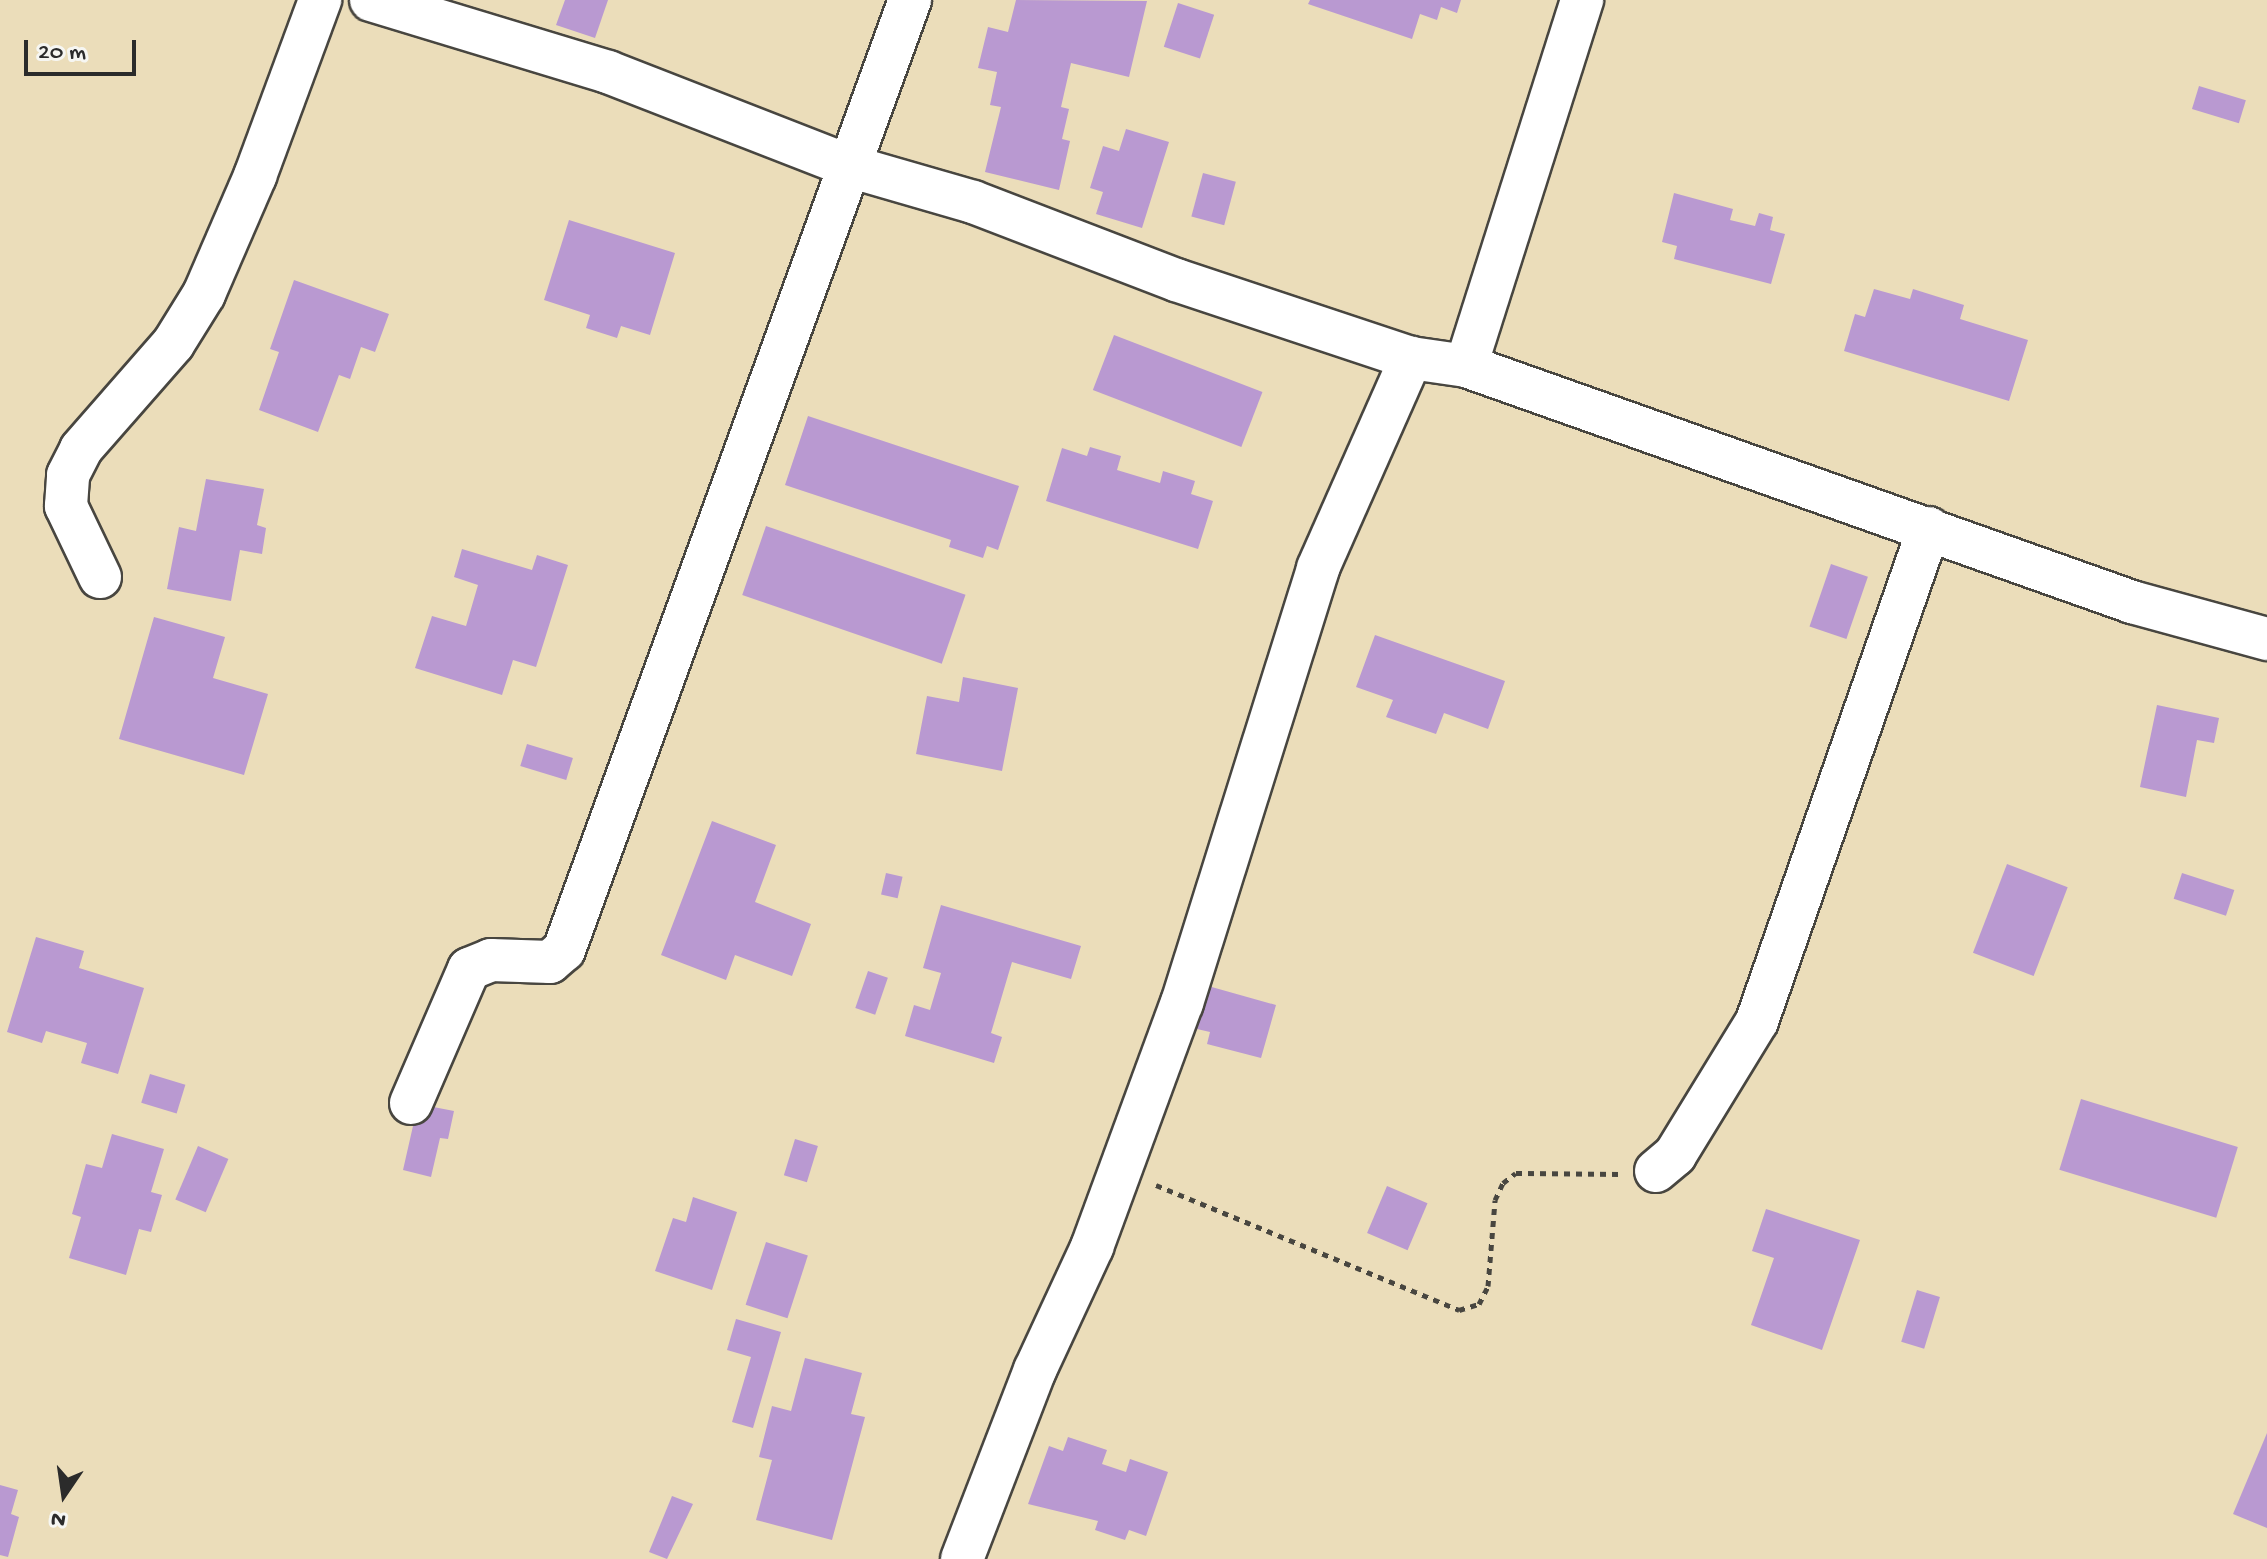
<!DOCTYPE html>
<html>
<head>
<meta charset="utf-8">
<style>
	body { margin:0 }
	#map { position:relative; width:2267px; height:1559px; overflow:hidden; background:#ebddba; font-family:"Gochi Hand",sans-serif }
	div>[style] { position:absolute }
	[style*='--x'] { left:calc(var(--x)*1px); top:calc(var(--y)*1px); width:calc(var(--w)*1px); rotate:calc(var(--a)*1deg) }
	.building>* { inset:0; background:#b999d1; transform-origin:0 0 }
	.path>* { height:5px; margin-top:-2.5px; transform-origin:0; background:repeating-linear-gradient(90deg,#484640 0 6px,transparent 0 12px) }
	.roads { filter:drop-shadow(2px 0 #484640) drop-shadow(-2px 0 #484640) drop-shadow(0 2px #484640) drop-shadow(0 -2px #484640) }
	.minor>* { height:42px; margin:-21px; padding:0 21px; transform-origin:21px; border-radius:21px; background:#fff }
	span { translate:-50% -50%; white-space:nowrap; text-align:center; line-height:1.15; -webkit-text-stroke:8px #f6f6f2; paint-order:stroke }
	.north { position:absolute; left:24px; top:1455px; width:80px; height:80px; -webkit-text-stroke:6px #f6f6f2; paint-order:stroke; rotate:193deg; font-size:22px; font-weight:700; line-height:32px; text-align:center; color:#2b2b2b }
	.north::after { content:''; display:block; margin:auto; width:28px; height:36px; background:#2b2b2b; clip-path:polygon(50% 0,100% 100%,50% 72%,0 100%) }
	.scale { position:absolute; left:24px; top:40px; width:112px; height:36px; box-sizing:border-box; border:4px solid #2b2b2b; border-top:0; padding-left:10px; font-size:24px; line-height:28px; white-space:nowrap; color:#2b2b2b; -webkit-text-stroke:6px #f6f6f2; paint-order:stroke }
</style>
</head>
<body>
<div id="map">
	<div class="building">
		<div style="clip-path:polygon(565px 0,608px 0,595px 38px,556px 25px)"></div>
		<div style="clip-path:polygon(1016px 0,1147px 1px,1129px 77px,1071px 63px,1061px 107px,1069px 109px,1062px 139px,1070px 141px,1059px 190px,985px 172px,1001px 107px,990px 105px,997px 72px,978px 68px,988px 27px,1008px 32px)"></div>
		<div style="clip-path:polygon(1310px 0,1461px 0,1457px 13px,1441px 7px,1437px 20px,1420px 14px,1412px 39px,1308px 4px)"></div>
		<div style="left:1178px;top:3px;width:38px;height:46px;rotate:18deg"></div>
		<div style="left:2199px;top:86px;width:49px;height:24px;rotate:17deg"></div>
		<div style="clip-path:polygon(1126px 129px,1169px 142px,1142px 228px,1096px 214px,1103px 192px,1090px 188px,1103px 146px,1119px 151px)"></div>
		<div style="left:1203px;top:173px;width:34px;height:45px;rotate:15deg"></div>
		<div style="clip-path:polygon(1674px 193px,1733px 209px,1730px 220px,1755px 226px,1759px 213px,1773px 217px,1770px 230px,1785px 234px,1771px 284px,1674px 259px,1677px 246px,1662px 242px)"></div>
		<div style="clip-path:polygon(569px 220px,675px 253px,650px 335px,621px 326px,617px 338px,586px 328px,590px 315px,544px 300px)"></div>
		<div style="clip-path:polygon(294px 280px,389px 314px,375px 352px,361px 347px,350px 379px,339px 375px,318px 432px,259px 410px,279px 352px,270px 349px)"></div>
		<div style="clip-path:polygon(1874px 289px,1910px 299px,1913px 289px,1964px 305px,1960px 319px,2028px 340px,2009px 401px,1844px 351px,1855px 314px,1865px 317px)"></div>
		<div style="left:1114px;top:335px;width:159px;height:59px;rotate:21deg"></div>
		<div style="clip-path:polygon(808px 416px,1019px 486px,998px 550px,987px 546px,983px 558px,949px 547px,951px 540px,785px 485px)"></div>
		<div style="clip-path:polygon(1090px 447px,1121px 456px,1117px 470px,1160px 483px,1163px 471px,1195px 481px,1191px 494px,1213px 501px,1198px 549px,1046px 501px,1062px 448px,1087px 456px)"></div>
		<div style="clip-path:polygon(206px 479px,264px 489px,257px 525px,266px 528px,262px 554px,240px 550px,231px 601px,167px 589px,179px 527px,196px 531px)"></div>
		<div style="left:766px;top:526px;width:211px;height:73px;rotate:19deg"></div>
		<div style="clip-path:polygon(462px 549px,532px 570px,537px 555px,568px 565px,536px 667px,513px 660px,502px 695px,415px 668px,432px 616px,466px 626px,478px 585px,454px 577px)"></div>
		<div style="left:1831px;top:564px;width:39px;height:66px;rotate:19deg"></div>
		<div style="clip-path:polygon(154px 617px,225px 637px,213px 678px,268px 694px,244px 775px,119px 739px)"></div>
		<div style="clip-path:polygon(1375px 635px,1505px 681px,1488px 729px,1444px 713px,1436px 734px,1386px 717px,1393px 700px,1356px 687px)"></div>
		<div style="clip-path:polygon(963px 677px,1018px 688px,1002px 771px,916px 754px,927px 696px,959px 702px)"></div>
		<div style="clip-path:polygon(2157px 705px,2219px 718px,2214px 743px,2197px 740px,2186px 797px,2140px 787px)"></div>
		<div style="left:527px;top:744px;width:48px;height:23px;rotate:17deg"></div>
		<div style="clip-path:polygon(712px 821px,776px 845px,755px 902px,811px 924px,792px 976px,735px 955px,726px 980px,661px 955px)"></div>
		<div style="left:2007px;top:864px;width:65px;height:95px;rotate:21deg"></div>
		<div style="left:886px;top:873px;width:17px;height:22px;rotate:13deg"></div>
		<div style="left:2182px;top:873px;width:55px;height:27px;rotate:18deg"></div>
		<div style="clip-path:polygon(941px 905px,1081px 946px,1071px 979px,1012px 962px,991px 1033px,1002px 1037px,994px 1063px,905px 1036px,914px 1005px,930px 1010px,941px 973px,923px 968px)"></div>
		<div style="clip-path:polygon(36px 937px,84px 951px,79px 968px,144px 988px,118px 1074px,81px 1063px,87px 1043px,46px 1031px,42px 1043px,7px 1032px)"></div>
		<div style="left:868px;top:971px;width:21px;height:39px;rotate:19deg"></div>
		<div style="clip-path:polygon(1201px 984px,1276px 1005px,1261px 1058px,1207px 1044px,1210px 1032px,1197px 1029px,1200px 1016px,1193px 1015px)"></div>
		<div style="left:150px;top:1074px;width:37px;height:30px;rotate:17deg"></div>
		<div style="left:2081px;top:1099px;width:164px;height:74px;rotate:17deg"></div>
		<div style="clip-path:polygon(418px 1104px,454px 1111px,448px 1139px,440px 1138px,431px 1177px,403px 1170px)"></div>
		<div style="clip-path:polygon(112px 1134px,164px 1149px,151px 1192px,162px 1195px,151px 1232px,139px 1229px,126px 1275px,69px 1258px,81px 1217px,72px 1214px,86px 1164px,102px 1168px)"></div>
		<div style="left:795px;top:1139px;width:24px;height:38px;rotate:17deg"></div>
		<div style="left:198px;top:1146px;width:33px;height:58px;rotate:23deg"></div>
		<div style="left:1387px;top:1186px;width:44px;height:51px;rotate:23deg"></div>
		<div style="clip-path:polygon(693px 1197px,737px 1212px,712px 1290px,655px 1271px,673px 1218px,686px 1222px)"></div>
		<div style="clip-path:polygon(1766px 1209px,1860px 1240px,1822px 1350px,1751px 1325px,1774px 1258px,1752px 1251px)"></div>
		<div style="left:766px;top:1242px;width:44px;height:66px;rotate:18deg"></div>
		<div style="left:1917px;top:1290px;width:24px;height:54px;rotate:17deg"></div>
		<div style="clip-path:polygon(736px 1319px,781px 1332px,753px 1428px,732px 1422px,751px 1357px,727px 1350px)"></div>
		<div style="clip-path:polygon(805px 1358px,862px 1373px,851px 1414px,865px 1417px,832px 1540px,756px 1520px,772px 1460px,759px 1457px,772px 1406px,791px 1411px)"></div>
		<div style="clip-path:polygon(2267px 1433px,2267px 1528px,2233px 1514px)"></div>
		<div style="clip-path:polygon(1068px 1437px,1107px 1450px,1102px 1464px,1126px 1472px,1130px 1459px,1168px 1472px,1146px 1536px,1129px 1530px,1125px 1540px,1095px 1530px,1098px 1521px,1028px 1504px,1049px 1446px,1063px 1451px)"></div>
		<div style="clip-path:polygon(0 1485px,18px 1490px,11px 1514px,19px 1517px,8px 1557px,0 1555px)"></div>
		<div style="clip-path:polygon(672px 1496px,693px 1504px,667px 1559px,649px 1552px)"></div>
	</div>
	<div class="path">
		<div style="--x:1156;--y:1185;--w:328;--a:22.4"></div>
		<div style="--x:1459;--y:1310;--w:21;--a:-17"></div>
		<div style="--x:1479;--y:1304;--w:20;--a:-63"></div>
		<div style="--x:1488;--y:1286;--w:86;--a:-85.3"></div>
		<div style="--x:1495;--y:1200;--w:19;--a:-65"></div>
		<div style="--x:1503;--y:1183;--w:16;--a:-38"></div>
		<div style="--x:1516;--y:1173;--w:104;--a:0.6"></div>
	</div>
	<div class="roads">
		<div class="minor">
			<div style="--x:371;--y:0;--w:248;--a:16.9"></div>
			<div style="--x:608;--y:72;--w:262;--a:21.3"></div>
			<div style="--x:852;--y:167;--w:126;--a:16.1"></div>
			<div style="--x:973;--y:202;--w:217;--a:21"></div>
			<div style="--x:1176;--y:280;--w:248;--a:18.4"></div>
			<div style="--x:1411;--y:358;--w:56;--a:8.3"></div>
			<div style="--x:1466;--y:366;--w:707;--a:19.51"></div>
			<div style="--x:2132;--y:602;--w:140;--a:15.3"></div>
			<div style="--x:1466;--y:366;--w:384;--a:-72.4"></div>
			<div style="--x:100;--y:577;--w:79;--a:-115.6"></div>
			<div style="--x:66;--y:506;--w:31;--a:-86"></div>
			<div style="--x:68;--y:475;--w:29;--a:-63"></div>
			<div style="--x:81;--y:449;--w:140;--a:-48.8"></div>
			<div style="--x:173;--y:344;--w:59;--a:-58.2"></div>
			<div style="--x:204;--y:294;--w:129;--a:-66.6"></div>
			<div style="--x:255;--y:176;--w:188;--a:-69.7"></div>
			<div style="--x:411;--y:1103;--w:146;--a:-66.6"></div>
			<div style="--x:469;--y:969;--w:24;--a:-22"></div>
			<div style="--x:491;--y:960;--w:59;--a:1.9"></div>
			<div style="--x:550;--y:962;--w:18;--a:-41"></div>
			<div style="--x:564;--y:950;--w:1011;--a:-69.99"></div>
			<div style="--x:1656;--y:1171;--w:25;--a:-40"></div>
			<div style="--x:1675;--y:1155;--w:157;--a:-58.5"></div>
			<div style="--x:1757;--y:1021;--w:522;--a:-70.77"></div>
			<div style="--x:962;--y:1559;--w:203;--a:-68.9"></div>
			<div style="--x:1035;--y:1370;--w:136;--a:-65.1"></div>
			<div style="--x:1092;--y:1247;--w:260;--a:-69.8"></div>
			<div style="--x:1182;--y:1003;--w:456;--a:-72.6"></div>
			<div style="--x:1318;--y:568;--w:230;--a:-66.1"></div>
		</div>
	</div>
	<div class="north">N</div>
	<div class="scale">20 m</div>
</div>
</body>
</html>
